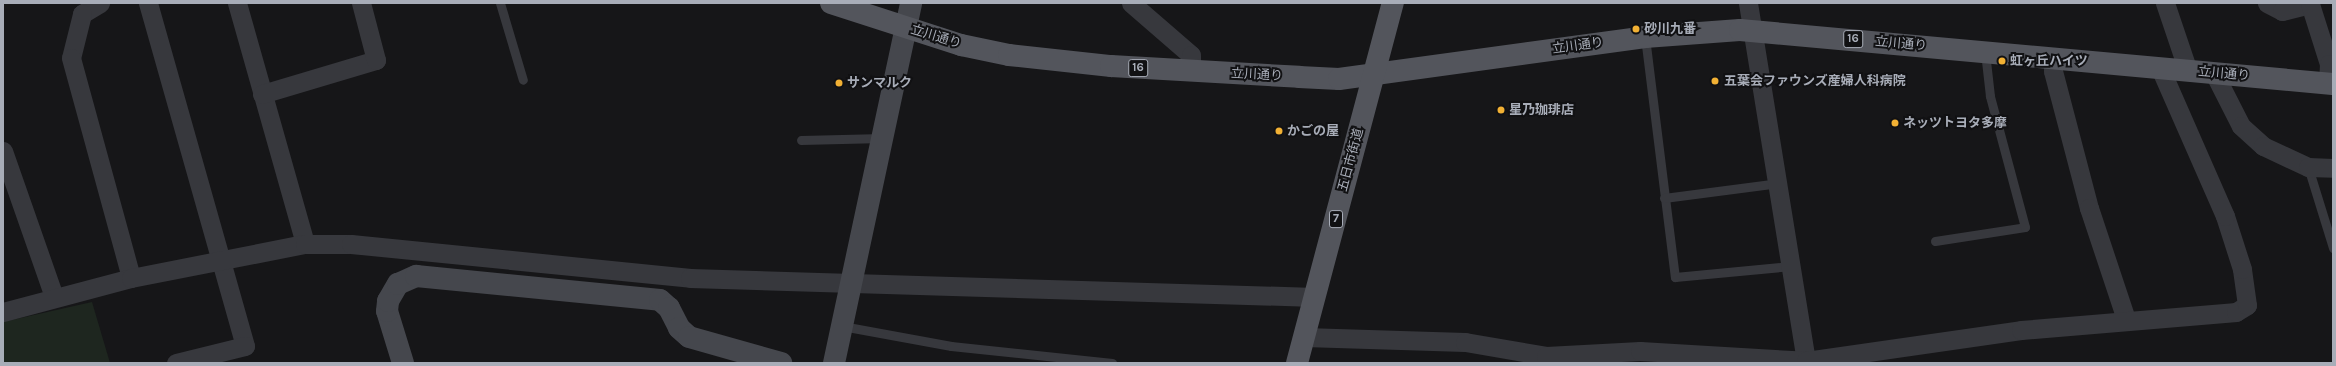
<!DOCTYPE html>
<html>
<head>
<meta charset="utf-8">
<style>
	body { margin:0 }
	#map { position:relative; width:2336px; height:366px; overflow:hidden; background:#161618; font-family:Karla,"Noto Sans JP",sans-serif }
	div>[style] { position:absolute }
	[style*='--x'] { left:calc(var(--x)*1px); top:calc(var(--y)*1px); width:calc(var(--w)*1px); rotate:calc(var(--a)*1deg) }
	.green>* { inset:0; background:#1e261f }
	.lane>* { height:9px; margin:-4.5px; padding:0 4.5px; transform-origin:4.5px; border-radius:4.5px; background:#37383d }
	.street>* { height:19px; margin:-9.5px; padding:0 9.5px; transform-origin:9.5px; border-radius:9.5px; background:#37383d }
	.secondary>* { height:22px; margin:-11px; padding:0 11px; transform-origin:11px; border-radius:11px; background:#45474d }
	.primary>* { height:22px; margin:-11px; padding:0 11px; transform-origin:11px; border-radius:11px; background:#53555c }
	.dots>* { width:11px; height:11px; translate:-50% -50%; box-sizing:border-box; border:2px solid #111113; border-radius:50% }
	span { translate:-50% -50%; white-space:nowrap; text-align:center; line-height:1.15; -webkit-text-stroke:4px #111113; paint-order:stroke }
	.shield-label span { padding:1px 3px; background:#111113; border:1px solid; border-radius:3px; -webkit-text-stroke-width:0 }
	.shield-label { font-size:12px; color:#a8adb8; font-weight:700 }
	.poi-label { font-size:13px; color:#a8adb8; font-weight:700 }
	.left { translate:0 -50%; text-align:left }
	.street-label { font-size:13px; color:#a8adb8 }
	.frame { position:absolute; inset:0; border:4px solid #a8adb8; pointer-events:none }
</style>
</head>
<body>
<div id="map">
	<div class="green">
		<div style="clip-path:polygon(92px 302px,110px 363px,3px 363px,3px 322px)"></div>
	</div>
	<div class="lane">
		<div style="--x:500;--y:3;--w:80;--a:73.4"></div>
		<div style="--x:1645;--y:37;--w:242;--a:82.9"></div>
		<div style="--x:1675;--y:277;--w:118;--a:-5.4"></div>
		<div style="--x:801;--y:140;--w:82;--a:-1.4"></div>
		<div style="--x:2308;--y:167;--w:85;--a:72.8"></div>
		<div style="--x:1664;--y:198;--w:116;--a:-7.4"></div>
		<div style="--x:1935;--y:241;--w:91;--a:-8.8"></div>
		<div style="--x:2025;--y:227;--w:136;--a:-105"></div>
		<div style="--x:1990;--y:96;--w:44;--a:-96.5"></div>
		<div style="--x:842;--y:326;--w:111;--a:10.4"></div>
		<div style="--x:951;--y:346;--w:162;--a:6"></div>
	</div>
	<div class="street">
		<div style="--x:100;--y:3;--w:21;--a:149"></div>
		<div style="--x:82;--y:14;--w:45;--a:104"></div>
		<div style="--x:71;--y:58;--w:228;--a:74.7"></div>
		<div style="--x:148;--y:3;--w:356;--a:74.2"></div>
		<div style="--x:245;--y:346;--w:71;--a:166.2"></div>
		<div style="--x:237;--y:3;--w:250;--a:74.2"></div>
		<div style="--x:1131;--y:3;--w:79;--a:40.9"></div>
		<div style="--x:1191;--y:55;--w:16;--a:90"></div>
		<div style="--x:1748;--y:3;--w:365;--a:80.8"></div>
		<div style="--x:2165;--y:3;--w:72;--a:71.3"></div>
		<div style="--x:2267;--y:3;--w:17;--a:28"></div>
		<div style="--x:2282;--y:11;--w:29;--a:-14"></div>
		<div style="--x:2310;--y:4;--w:63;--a:72.4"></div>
		<div style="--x:2329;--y:64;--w:20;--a:93"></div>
		<div style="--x:2053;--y:59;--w:12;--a:90"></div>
		<div style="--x:2053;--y:71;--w:142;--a:75.3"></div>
		<div style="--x:2089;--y:208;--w:117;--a:71.6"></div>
		<div style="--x:2214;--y:73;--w:59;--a:63"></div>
		<div style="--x:2241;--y:126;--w:30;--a:42"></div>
		<div style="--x:2263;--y:146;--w:50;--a:25"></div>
		<div style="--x:2308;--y:167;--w:25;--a:2"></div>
		<div style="--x:262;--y:94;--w:119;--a:-16.6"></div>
		<div style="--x:376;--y:60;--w:59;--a:-104.7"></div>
		<div style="--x:3;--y:151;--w:155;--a:70.7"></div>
		<div style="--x:3;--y:312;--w:132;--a:-14.9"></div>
		<div style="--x:131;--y:278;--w:177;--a:-11.1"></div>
		<div style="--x:305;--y:244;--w:46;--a:0"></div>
		<div style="--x:351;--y:244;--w:341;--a:5.7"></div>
		<div style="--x:690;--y:278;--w:625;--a:1.74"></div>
		<div style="--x:1304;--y:337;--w:161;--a:1.8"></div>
		<div style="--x:1465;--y:342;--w:82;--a:9.8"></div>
		<div style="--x:1546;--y:356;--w:94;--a:-3"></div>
		<div style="--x:1640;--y:351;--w:166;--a:3.4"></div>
		<div style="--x:1806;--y:361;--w:217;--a:-8.2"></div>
		<div style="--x:2021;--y:330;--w:216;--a:-4.8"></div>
		<div style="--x:2236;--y:312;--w:13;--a:-32"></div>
		<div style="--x:2247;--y:305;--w:36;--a:-98"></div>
		<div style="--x:2242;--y:269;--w:56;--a:-107.8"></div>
		<div style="--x:2225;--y:216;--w:162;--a:-113.7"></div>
	</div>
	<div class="secondary">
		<div style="--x:403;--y:363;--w:54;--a:-107.1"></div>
		<div style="--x:387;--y:311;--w:10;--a:-84"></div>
		<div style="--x:388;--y:301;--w:20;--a:-60"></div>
		<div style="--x:398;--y:284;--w:20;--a:-24"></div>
		<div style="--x:416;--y:276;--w:245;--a:5.6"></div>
		<div style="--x:660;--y:300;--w:12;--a:42"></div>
		<div style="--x:669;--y:308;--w:22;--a:63"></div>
		<div style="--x:679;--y:328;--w:13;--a:42"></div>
		<div style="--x:689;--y:337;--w:96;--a:15.8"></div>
		<div style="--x:834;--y:363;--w:368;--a:-77.9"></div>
	</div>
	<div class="primary">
		<div style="--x:831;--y:3;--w:137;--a:17.9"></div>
		<div style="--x:961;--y:45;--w:49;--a:11.8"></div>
		<div style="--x:1009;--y:55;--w:103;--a:6.2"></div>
		<div style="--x:1111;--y:66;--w:188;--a:3.3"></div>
		<div style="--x:1299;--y:77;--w:40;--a:2.9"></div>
		<div style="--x:1339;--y:79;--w:309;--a:-7.8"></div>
		<div style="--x:1645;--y:37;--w:95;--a:-4.2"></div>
		<div style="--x:1740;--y:30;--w:595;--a:5.2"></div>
		<div style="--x:1297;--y:363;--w:373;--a:-75.1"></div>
	</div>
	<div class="dots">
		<div style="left:1636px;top:29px;background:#f2b134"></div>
		<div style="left:2002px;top:61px;background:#f2b134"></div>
		<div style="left:1715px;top:81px;background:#f2b134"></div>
		<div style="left:839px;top:83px;background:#f2b134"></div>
		<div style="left:1501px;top:110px;background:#f2b134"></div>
		<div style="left:1895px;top:123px;background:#f2b134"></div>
		<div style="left:1279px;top:131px;background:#f2b134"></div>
	</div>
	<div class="shield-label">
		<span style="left:1853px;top:39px">16</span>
		<span style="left:1138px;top:68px">16</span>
		<span style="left:1336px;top:219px">7</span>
	</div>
	<div class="poi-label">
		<span class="left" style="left:1644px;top:29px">砂川九番</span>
		<span class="left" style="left:2010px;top:61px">虹ヶ丘ハイツ</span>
		<span class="left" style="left:1724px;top:81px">五葉会ファウンズ産婦人科病院</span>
		<span class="left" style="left:847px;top:83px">サンマルク</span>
		<span class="left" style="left:1509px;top:110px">星乃珈琲店</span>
		<span class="left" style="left:1903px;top:123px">ネッツトヨタ多摩</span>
		<span class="left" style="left:1287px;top:131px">かごの屋</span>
	</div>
	<div class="street-label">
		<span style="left:936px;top:37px;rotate:17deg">立川通り</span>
		<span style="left:1901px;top:44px;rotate:5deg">立川通り</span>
		<span style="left:1578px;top:46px;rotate:-8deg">立川通り</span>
		<span style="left:2224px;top:74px;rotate:5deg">立川通り</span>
		<span style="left:1257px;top:75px;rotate:3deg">立川通り</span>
		<span style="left:1351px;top:160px;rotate:-75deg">五日市街道</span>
	</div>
	<div class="frame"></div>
</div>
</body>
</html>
